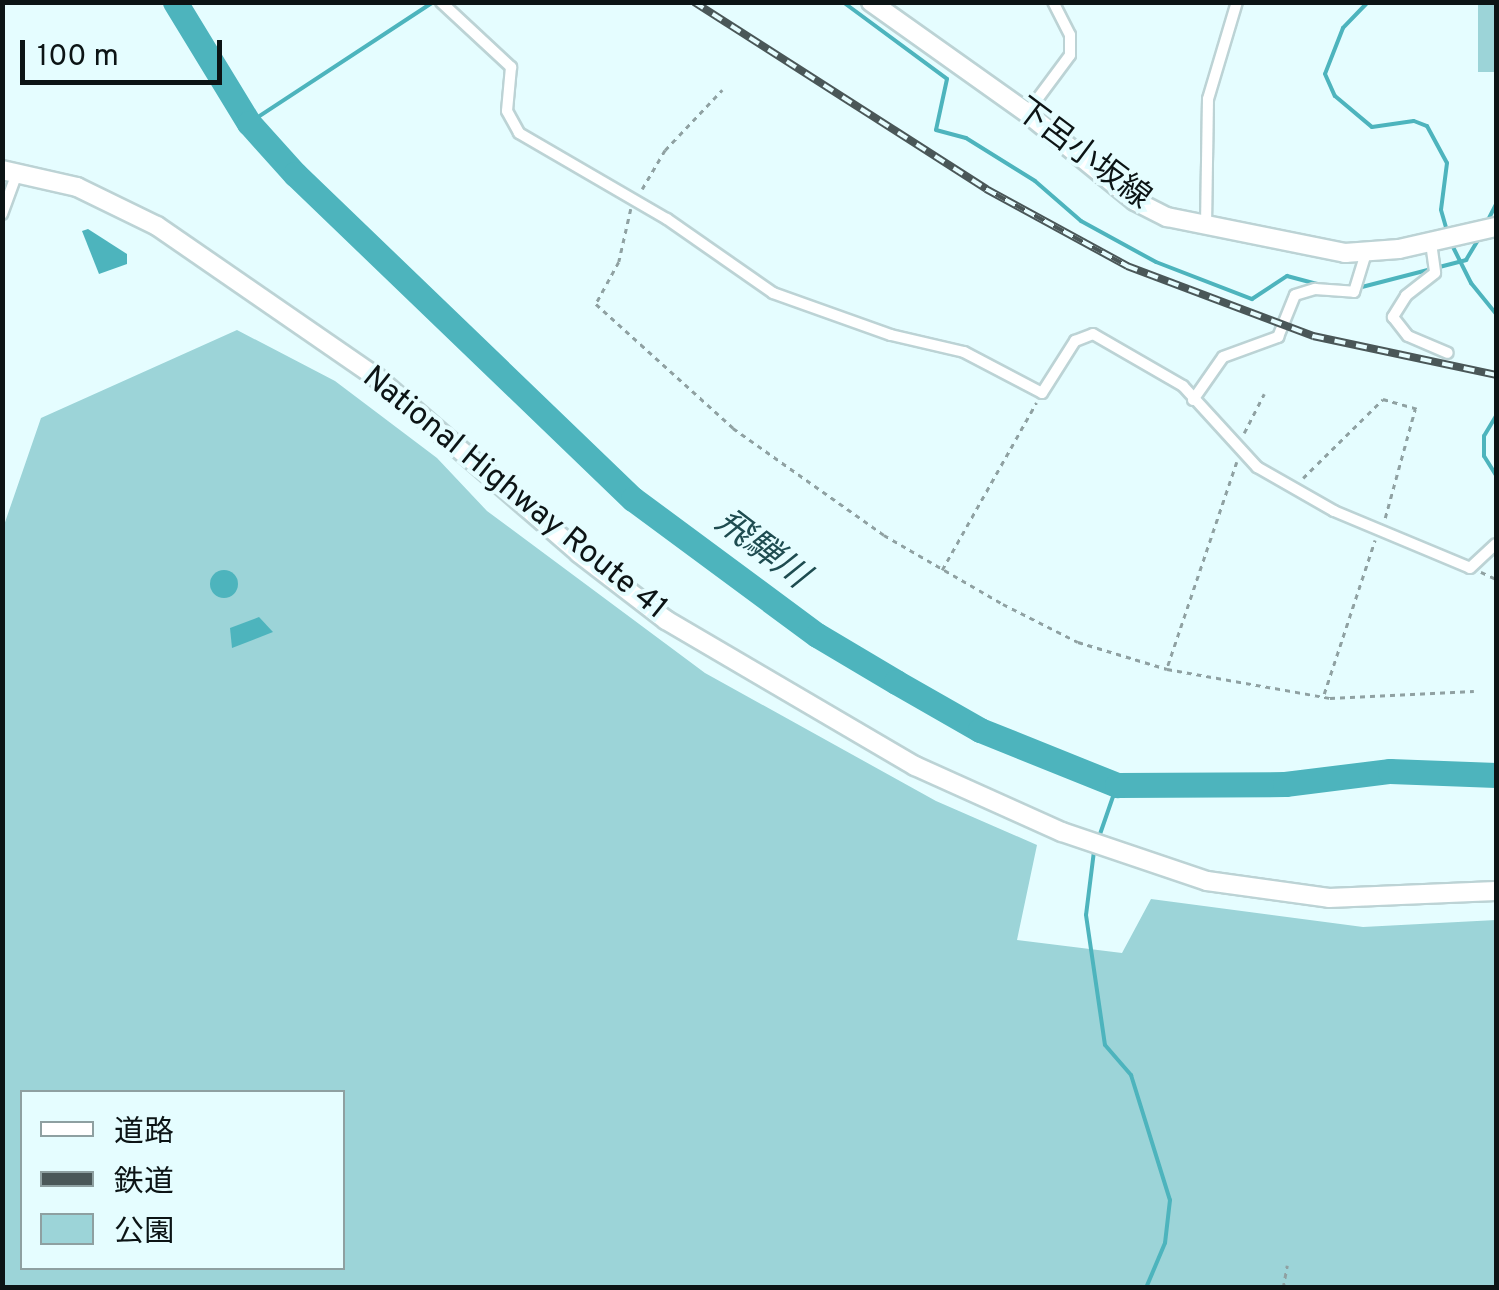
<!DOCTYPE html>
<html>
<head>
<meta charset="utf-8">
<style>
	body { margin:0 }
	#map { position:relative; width:1499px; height:1290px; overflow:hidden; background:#e5fdff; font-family:Overpass,"Noto Sans JP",sans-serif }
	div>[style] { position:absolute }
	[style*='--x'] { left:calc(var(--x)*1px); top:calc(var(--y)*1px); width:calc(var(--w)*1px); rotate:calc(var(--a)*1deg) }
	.green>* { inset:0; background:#9cd4d8; transform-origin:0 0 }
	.water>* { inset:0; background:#4db4bd }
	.round { border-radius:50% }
	.stream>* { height:4px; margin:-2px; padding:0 2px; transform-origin:2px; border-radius:2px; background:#4db4bd }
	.river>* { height:25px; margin:-12.5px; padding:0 12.5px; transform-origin:12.5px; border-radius:12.5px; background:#4db4bd }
	.path>* { height:2.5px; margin-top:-1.25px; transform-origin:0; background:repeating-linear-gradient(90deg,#8fa1a2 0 5px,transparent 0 10px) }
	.roads { filter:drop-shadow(2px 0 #bcd3d5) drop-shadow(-2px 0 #bcd3d5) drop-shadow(0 2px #bcd3d5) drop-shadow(0 -2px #bcd3d5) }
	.minor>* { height:10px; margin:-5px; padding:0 5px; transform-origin:5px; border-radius:5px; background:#fff }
	.primary>* { height:18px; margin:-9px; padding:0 9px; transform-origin:9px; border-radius:9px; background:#fff }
	.trunk>* { height:18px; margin:-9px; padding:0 9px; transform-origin:9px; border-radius:9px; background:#fff }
	.rail>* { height:8px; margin-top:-4px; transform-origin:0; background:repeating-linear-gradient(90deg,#e5fdff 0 11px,#4a5758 0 22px); box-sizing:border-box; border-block:2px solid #4a5758 }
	span { translate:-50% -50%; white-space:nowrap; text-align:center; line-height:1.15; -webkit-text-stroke:8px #e5fdff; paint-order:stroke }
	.street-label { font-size:32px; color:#0c1415 }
	.water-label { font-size:35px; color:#1e4c50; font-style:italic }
	.frame { position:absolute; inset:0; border:5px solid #0c1415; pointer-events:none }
	.legend { position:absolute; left:20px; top:1090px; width:325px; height:180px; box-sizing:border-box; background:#e5fdff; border:2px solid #8ea0a1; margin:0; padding:12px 18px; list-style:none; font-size:30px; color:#0c1415 }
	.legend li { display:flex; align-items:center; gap:20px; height:50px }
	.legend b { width:50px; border:2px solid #8ea0a1 }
	.scale { position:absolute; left:20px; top:40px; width:202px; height:45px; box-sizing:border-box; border:5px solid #0c1415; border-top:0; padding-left:12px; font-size:30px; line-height:35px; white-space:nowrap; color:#0c1415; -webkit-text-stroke:8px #e5fdff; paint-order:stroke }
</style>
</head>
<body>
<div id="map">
	<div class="green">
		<div style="left:1478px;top:3px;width:18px;height:69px"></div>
		<div style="clip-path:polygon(evenodd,237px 330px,335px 381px,437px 458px,487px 511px,705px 673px,936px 801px,1037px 845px,1017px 940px,1122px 953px,1151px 899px,1363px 927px,1496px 920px,1496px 1287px,3px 1287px,2px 531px,41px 418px,237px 330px,22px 1092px,342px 1092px,342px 1268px,22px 1268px,22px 1092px)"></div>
	</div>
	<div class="water">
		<div style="clip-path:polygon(88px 229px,127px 254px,127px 264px,99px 274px,82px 231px)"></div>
		<div class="round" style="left:210px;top:570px;width:28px;height:28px"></div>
		<div style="clip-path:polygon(259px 617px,273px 632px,232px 648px,230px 628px)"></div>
	</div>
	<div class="stream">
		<div style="--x:843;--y:2;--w:129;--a:36.5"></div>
		<div style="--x:947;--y:79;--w:52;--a:102.2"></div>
		<div style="--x:936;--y:130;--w:31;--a:15"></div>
		<div style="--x:966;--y:138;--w:81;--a:31.9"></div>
		<div style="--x:1035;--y:181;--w:61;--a:41"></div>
		<div style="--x:1081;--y:221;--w:85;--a:28.7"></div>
		<div style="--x:1156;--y:262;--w:103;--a:21.1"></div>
		<div style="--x:1252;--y:299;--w:42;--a:-33.3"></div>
		<div style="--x:1287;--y:276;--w:34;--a:15"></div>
		<div style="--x:1368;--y:2;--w:36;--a:134"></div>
		<div style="--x:1343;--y:28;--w:49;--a:111.4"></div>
		<div style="--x:1325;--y:74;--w:24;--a:66"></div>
		<div style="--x:1335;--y:96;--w:48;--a:40"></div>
		<div style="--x:1372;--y:127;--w:42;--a:-8.1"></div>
		<div style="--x:1414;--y:121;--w:14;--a:21"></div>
		<div style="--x:1427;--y:126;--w:42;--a:61.6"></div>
		<div style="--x:1447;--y:163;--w:47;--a:97.3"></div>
		<div style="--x:1441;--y:210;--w:25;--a:74"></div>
		<div style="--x:249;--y:123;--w:220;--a:-33.3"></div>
		<div style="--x:1487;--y:222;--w:20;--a:-63"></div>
		<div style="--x:1451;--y:243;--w:45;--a:63.4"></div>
		<div style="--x:1471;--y:283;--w:40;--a:51"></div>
		<div style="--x:1358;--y:288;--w:112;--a:-14.5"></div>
		<div style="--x:1466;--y:260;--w:29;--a:-59"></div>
		<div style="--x:1496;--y:416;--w:23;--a:121"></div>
		<div style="--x:1484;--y:436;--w:20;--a:90"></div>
		<div style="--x:1484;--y:456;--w:22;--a:58"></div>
		<div style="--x:1099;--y:837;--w:55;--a:-70.9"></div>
		<div style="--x:1094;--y:851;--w:64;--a:97.1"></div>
		<div style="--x:1086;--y:915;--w:131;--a:81.7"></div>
		<div style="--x:1105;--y:1045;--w:40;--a:49"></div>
		<div style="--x:1131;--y:1075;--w:131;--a:72.7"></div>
		<div style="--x:1170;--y:1200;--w:43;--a:96.6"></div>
		<div style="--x:1165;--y:1243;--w:49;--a:112.9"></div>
	</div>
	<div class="river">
		<div style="--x:175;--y:2;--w:142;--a:58.6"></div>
		<div style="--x:249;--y:123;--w:69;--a:48"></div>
		<div style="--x:295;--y:174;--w:469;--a:43.9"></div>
		<div style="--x:633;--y:499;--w:229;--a:36.5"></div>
		<div style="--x:817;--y:635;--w:92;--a:30.7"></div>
		<div style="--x:896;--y:682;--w:97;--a:29.7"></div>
		<div style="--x:980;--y:730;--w:148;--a:21.9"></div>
		<div style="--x:1117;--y:785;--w:168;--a:-0.3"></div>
		<div style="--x:1285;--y:784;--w:106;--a:-7.1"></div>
		<div style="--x:1390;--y:771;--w:106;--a:2.2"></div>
	</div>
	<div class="path">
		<div style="--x:642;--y:189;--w:45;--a:-59.5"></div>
		<div style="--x:665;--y:150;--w:83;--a:-46.5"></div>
		<div style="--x:631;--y:209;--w:54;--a:102.8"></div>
		<div style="--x:619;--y:262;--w:48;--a:118.7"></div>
		<div style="--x:596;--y:304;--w:185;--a:42.1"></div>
		<div style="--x:733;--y:428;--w:185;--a:35.3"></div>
		<div style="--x:884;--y:535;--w:138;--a:30.1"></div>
		<div style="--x:1003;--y:604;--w:84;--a:26.9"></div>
		<div style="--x:1078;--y:642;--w:93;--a:16.9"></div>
		<div style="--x:1244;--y:433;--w:44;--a:-62.9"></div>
		<div style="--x:1237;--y:462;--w:219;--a:108.7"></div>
		<div style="--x:1167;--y:669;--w:166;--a:10.1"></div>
		<div style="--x:1330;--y:698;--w:144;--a:-2.8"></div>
		<div style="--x:1303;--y:478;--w:112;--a:-44.6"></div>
		<div style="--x:1383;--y:399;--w:36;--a:16"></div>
		<div style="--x:1385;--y:518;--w:113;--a:-74.6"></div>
		<div style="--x:942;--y:570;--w:192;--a:-60.6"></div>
		<div style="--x:1481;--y:572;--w:17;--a:25"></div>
		<div style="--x:1324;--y:694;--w:162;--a:-71.7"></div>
		<div style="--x:1283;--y:1288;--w:23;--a:-80"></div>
	</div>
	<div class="roads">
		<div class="minor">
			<div style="--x:441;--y:2;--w:96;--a:42.9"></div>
			<div style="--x:511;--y:67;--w:44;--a:95.2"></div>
			<div style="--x:507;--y:111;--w:25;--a:61"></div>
			<div style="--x:519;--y:133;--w:171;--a:30.2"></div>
			<div style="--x:667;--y:219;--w:129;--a:34.9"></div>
			<div style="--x:773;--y:293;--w:125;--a:19.6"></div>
			<div style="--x:891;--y:335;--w:75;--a:13.1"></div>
			<div style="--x:964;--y:352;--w:88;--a:27.7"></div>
			<div style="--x:1042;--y:393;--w:62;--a:-57.6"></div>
			<div style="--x:1075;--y:341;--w:19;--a:-21"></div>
			<div style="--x:1093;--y:334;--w:104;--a:30"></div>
			<div style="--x:1183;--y:386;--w:110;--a:47.6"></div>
			<div style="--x:1257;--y:467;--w:89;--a:29.7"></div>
			<div style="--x:1334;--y:511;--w:147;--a:22.7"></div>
			<div style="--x:1470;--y:568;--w:35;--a:-43"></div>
			<div style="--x:1027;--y:113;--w:72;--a:-53.4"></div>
			<div style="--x:1070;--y:55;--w:20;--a:-90"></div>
			<div style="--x:1070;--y:35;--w:37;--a:-117"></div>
			<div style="--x:2;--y:214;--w:44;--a:-69.9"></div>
			<div style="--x:1206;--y:226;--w:127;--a:-89.1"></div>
			<div style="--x:1208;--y:99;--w:101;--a:-73.4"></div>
			<div style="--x:1431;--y:243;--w:30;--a:82"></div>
			<div style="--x:1435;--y:273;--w:37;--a:142"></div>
			<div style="--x:1406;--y:296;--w:25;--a:122"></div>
			<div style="--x:1393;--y:317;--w:24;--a:52"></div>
			<div style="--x:1408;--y:336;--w:43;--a:23"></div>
			<div style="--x:1193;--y:400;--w:52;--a:-55.1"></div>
			<div style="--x:1223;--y:357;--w:59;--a:-20"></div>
			<div style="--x:1278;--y:337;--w:45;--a:-68"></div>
			<div style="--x:1295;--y:295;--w:21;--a:-17"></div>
			<div style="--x:1315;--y:289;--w:39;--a:4"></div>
			<div style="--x:1354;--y:292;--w:41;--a:-72.9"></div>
		</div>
		<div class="primary">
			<div style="--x:871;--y:2;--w:191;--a:35.4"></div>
			<div style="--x:1027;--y:113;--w:139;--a:39.2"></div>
			<div style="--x:1135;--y:201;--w:36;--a:27"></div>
			<div style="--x:1167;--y:217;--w:182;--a:11.4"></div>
			<div style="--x:1345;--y:253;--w:54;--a:-4.2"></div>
			<div style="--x:1399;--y:249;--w:99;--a:-12.8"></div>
		</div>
		<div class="trunk">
			<div style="--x:2;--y:170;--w:77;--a:12.8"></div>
			<div style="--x:77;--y:187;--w:89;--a:26"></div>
			<div style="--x:157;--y:226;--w:266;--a:34.6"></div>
			<div style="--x:376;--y:377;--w:269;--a:40.9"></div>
			<div style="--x:579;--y:553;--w:110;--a:37.6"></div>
			<div style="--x:666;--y:620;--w:289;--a:30.4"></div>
			<div style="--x:915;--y:766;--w:161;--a:24.2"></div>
			<div style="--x:1062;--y:832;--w:153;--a:18.7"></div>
			<div style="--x:1207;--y:881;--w:123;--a:7.9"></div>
			<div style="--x:1329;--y:898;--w:167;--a:-2.4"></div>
		</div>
	</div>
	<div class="rail">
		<div style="--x:694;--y:2;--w:347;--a:32.6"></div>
		<div style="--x:986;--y:189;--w:161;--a:28.6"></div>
		<div style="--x:1127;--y:266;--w:199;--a:20.6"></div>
		<div style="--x:1313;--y:336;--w:187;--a:12"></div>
	</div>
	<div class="street-label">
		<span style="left:1082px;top:155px;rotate:37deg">下呂小坂線</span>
		<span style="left:514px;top:494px;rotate:39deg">National Highway Route 41</span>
	</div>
	<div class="water-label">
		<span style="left:761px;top:550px;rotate:37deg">飛騨川</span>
	</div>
	<div class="frame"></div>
	<ul class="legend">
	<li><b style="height:12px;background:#fff"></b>道路</li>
	<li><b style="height:12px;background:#4a5758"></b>鉄道</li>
	<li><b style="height:28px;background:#9cd4d8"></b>公園</li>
	</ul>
	<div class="scale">100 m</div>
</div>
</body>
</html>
